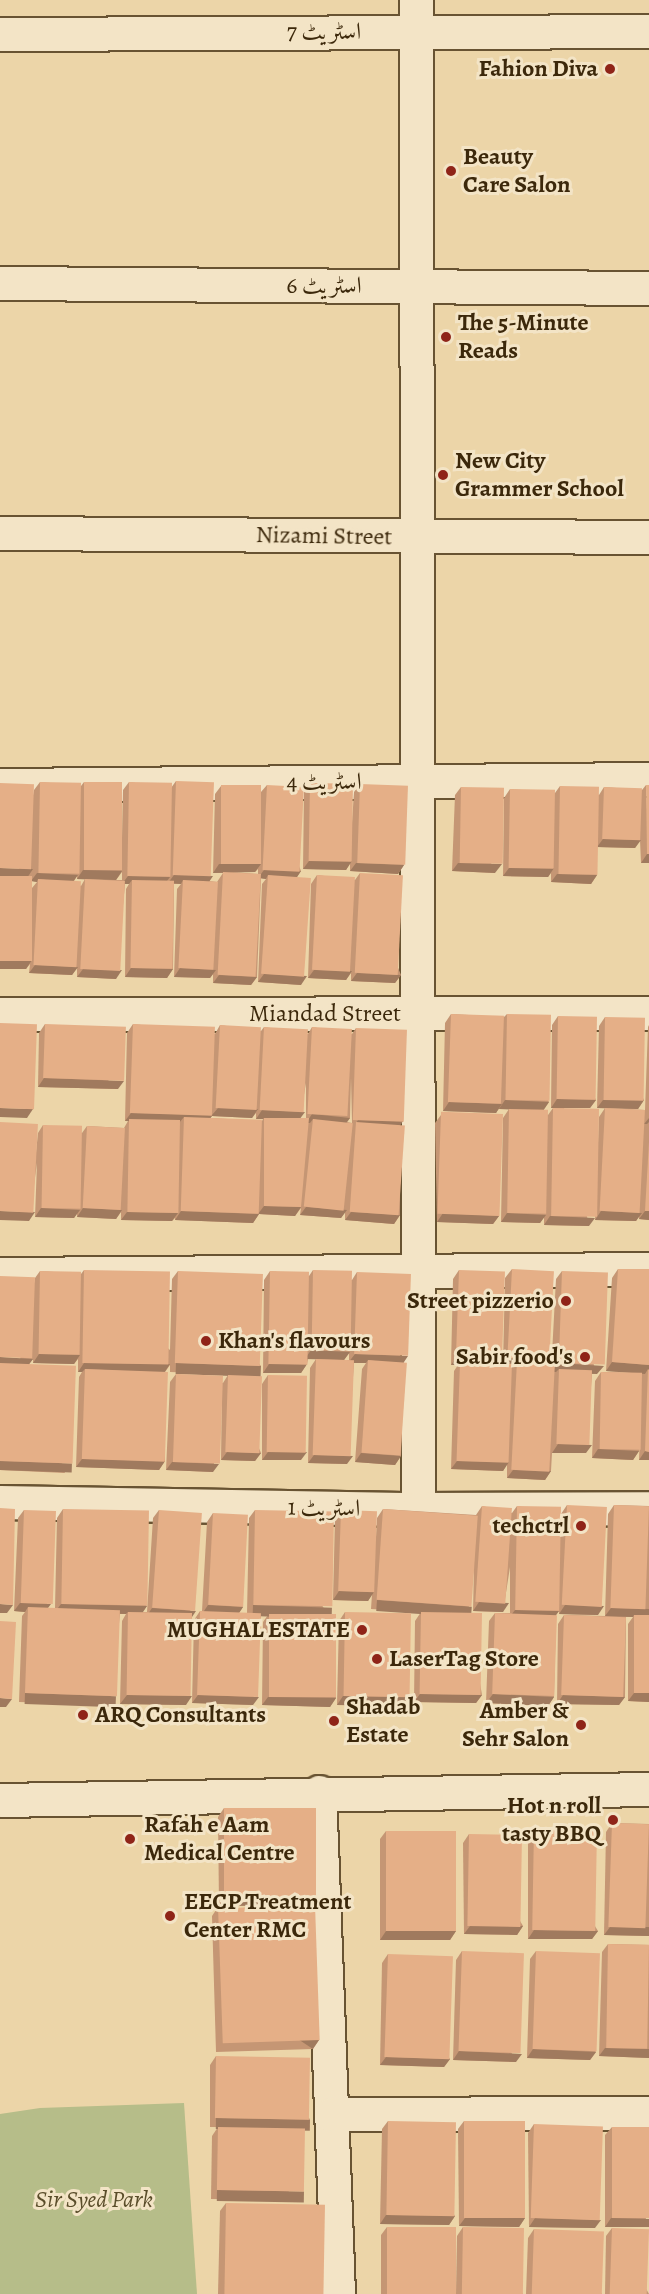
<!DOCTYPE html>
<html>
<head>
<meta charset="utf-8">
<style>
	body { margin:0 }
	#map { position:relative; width:649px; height:2294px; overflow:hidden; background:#ecd5a8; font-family:Alegreya,Amiri,serif }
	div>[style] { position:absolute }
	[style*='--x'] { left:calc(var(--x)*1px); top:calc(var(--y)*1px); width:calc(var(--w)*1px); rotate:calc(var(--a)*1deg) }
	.green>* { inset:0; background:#b6bd89 }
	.roads { filter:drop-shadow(2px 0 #685332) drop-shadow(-2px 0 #685332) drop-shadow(0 2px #685332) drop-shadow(0 -2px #685332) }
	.street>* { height:33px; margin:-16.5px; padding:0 16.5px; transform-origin:16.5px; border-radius:16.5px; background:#f3e4c6 }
	.secondary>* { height:33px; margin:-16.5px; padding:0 16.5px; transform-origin:16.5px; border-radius:16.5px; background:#f3e4c6 }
	.wall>* { inset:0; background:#c59674 }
	.shaded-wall>* { inset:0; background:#a07a5e; transform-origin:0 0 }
	.building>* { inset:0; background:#e5af87; transform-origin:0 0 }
	.dots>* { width:16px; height:16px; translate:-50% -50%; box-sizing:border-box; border:3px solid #f3e4c6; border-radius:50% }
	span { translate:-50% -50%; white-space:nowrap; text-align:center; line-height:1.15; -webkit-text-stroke:6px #f3e4c6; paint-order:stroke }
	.street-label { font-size:24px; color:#3c280b }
	.poi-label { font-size:24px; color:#3c280b; font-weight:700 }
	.right { translate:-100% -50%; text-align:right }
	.left { translate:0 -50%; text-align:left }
	.park-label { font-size:24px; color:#5a4d2a; font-style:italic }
</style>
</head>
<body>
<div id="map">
	<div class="green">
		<div style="clip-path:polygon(184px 2103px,197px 2294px,0 2294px,0 2114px,40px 2108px)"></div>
	</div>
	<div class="roads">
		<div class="street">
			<div style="--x:416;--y:0;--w:1509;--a:89.92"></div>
			<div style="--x:0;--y:34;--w:649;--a:-0.26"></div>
			<div style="--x:0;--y:283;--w:649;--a:0.44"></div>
			<div style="--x:0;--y:533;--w:649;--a:0.35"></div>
			<div style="--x:0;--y:785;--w:649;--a:-0.53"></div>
			<div style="--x:0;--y:1014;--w:649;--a:-0.09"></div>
			<div style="--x:0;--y:1274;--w:649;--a:-0.44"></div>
			<div style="--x:0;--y:1502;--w:418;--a:1"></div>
			<div style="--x:418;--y:1509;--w:231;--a:-0.2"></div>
			<div style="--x:319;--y:1792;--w:502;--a:87.83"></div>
			<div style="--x:331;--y:2114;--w:318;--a:-0.2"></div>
		</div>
		<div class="secondary">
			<div style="--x:0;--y:1800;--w:649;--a:-0.97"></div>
		</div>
	</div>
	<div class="wall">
		<div style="clip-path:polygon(evenodd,176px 781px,209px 881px,217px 882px,223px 873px,213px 873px,215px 794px,221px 786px,261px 792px,267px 785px,301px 871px,297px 877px,301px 985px,258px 982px,262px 884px,266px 879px,261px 878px,257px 977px,251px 985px,213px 983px,213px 974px,210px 978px,174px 977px,177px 889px,181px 884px,174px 884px,173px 969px,167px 978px,125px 977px,126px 889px,129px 884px,125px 884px,116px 979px,77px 977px,77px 968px,72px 975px,29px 973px,30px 964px,26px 969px,0 969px,34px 790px,40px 782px,81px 786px,84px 782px,122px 838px,123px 790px,129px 782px,171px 788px,176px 781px,258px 869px,258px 874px,231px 872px,255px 872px,258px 869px,176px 781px,122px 872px,122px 880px,85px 879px,81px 886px,74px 881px,77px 876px,77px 879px,116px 880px,122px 872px,176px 781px,32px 881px,37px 882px,32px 888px,32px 881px)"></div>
		<div style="clip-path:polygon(310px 783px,352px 823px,354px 792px,360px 784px,404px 865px,398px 874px,350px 871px,350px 863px,346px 870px,303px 869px,304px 792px)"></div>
		<div style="clip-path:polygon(646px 785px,649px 863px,641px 863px,640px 840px,635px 848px,597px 847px,597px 875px,591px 884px,551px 882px,551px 873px,548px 877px,503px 876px,504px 798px,510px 789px,555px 793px,560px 786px,599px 795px,604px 787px,642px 790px)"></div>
		<div style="clip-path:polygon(461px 787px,495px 873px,452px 871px,455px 795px)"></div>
		<div style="clip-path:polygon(360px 873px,401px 975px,395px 983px,351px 981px,351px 973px,346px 980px,308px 978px,311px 884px,317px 875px,355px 880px)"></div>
		<div style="clip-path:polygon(451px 1014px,504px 1017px,507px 1014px,549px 1102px,543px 1110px,548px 1115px,553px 1108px,551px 1108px,552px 1025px,558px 1016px,596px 1100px,590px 1108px,564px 1108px,589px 1226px,544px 1225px,544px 1217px,540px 1223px,501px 1222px,503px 1118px,509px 1109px,499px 1109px,499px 1108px,496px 1113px,443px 1111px,445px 1023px)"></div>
		<div style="clip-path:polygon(605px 1017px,644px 1100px,638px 1109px,597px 1108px,599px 1026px)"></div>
		<div style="clip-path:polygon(45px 1024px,118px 1089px,38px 1087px,39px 1033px)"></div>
		<div style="clip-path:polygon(evenodd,133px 1024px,215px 1034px,220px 1025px,261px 1031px,264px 1027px,308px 1034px,312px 1027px,352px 1034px,356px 1028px,403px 1121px,400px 1125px,400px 1215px,394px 1224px,345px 1220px,345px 1212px,341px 1218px,300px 1215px,301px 1208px,295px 1216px,259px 1214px,253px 1223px,175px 1220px,175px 1218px,172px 1221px,121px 1220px,121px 1212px,116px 1219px,77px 1217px,77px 1213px,74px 1218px,35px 1217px,37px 1163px,29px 1221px,38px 1133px,43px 1125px,82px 1133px,87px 1126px,124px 1128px,128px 1121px,125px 1121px,127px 1033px,133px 1024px,351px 1078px,352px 1123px,347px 1122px,350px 1118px,351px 1078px,133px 1024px,306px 1083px,306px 1118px,300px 1118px,306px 1083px,133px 1024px,256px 1113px,256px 1119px,263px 1119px,262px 1121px,210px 1118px,212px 1116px,252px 1118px,256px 1113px)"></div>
		<div style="clip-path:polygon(649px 1025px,649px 1220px,639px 1219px,639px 1216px,636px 1221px,595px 1220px,599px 1117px,605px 1108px,645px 1110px,648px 1027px)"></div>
		<div style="clip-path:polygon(441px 1115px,499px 1216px,493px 1224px,437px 1222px,435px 1123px)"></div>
		<div style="clip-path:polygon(512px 1269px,552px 1354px,556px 1279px,562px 1271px,597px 1374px,592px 1374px,586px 1453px,552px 1453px,551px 1471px,545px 1480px,507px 1478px,507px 1464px,503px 1471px,451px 1469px,454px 1371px,458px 1365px,451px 1365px,453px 1279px,459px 1270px,499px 1363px,503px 1364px,505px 1278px)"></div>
		<div style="clip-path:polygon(618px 1269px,649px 1269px,649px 1460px,639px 1460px,641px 1406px,639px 1451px,633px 1460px,592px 1458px,595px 1381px,601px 1372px,641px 1373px,606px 1371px,612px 1278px)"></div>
		<div style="clip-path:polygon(84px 1270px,170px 1350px,172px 1279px,178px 1271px,261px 1366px,255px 1375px,170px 1372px,170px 1365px,165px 1372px,165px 1461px,159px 1470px,76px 1467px,79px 1377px,82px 1372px,78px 1372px,78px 1359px,74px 1364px,33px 1363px,33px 1346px,33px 1359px,29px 1364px,65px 1473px,0 1470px,35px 1278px,40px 1271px,81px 1274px)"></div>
		<div style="clip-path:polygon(evenodd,313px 1270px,352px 1280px,357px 1272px,404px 1363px,401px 1456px,395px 1465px,355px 1462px,362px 1369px,366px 1363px,354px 1363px,347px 1464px,308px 1463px,310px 1368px,316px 1359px,308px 1359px,307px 1364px,301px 1373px,263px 1373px,264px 1280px,270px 1271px,309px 1276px,313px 1270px,349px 1353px,349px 1360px,344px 1360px,349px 1353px)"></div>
		<div style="clip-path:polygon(176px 1374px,223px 1383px,228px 1375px,261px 1453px,255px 1461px,221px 1460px,222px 1391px,213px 1472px,166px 1470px,170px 1382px)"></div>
		<div style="clip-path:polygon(268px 1375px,301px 1460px,262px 1460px,262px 1384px)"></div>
		<div style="clip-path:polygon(567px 1505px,598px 1615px,559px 1614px,559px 1611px,556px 1615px,554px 1697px,548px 1706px,486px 1703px,489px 1621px,495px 1613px,510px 1613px,510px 1567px,503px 1612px,473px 1611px,474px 1568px,468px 1613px,482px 1695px,476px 1703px,414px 1702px,415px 1621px,421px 1612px,422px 1612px,371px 1609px,372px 1594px,368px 1601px,333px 1600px,335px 1518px,341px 1510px,376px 1537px,377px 1518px,383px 1509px,476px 1515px,482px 1506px,512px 1513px,517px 1506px,561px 1514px)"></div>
		<div style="clip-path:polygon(614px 1505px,649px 1506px,649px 1702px,628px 1701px,628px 1624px,633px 1617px,626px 1617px,625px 1697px,619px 1705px,557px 1704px,558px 1624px,564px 1615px,605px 1616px,608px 1514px)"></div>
		<div style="clip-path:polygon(63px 1509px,147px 1606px,142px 1612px,147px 1612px,153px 1518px,159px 1510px,192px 1616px,186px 1705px,120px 1704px,122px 1621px,126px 1614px,120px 1614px,110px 1705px,19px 1702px,22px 1616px,25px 1612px,14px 1611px,18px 1518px,24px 1510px,48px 1608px,55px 1608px,57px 1518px)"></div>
		<div style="clip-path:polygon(255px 1510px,328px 1614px,336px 1698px,330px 1707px,262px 1705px,263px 1622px,268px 1615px,261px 1615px,253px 1705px,192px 1703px,194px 1620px,200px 1611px,202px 1611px,207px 1522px,213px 1513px,243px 1607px,239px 1613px,247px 1613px,249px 1518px)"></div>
		<div style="clip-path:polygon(345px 1612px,403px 1706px,337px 1705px,339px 1621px)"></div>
		<div style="clip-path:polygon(224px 1808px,317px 1897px,311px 1905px,219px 1906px,218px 1817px)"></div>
		<div style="clip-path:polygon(612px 1823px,649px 1824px,649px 1936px,604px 1935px,606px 1832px)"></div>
		<div style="clip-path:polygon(534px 1828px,598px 1931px,592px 1939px,528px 1939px,528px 1837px)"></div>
		<div style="clip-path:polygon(386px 1831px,456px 1931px,450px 1940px,380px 1940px,380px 1839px)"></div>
		<div style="clip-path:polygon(469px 1834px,523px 1926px,517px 1935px,464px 1934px,463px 1843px)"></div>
		<div style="clip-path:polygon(218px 1907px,319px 2040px,313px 2049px,216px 2052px,212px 1916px)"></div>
		<div style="clip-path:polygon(608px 1944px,649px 1945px,649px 2058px,599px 2056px,602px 1952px)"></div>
		<div style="clip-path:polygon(462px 1951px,516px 2062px,453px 2060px,456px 1960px)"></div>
		<div style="clip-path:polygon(536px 1951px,596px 2052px,590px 2060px,527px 2058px,530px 1959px)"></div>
		<div style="clip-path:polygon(388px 1954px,450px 2059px,444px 2067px,380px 2065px,382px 1963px)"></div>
		<div style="clip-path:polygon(216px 2056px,310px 2119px,304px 2128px,210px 2127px,210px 2065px)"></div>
		<div style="clip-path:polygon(388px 2121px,455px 2216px,449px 2225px,380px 2224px,382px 2129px)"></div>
		<div style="clip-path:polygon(464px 2121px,525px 2218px,519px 2227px,459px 2226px,458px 2129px)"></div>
		<div style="clip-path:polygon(534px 2124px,595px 2228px,529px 2227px,528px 2133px)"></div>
		<div style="clip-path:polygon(218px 2127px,298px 2200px,211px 2199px,212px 2136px)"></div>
		<div style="clip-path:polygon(612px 2127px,649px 2227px,605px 2227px,605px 2135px)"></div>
		<div style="clip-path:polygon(226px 2203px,323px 2294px,218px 2294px,220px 2211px)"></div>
		<div style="clip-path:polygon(387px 2227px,455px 2294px,381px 2294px,381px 2235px)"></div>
		<div style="clip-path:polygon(463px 2227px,523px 2294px,456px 2294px,457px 2236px)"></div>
		<div style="clip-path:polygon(612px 2228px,649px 2294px,605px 2294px,606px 2236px)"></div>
		<div style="clip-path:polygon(534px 2229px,602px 2294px,526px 2294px,528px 2238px)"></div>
	</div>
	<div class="shaded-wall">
		<div style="clip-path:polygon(603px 839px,641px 840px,635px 848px,597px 847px)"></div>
		<div style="clip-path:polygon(647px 854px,649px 854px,649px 863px,641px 863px)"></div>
		<div style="clip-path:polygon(309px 861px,352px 861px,346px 870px,303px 869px)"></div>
		<div style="clip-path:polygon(356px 863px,404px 865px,398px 874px,350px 871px)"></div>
		<div style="clip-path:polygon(458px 863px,502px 864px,495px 873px,452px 871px)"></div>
		<div style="clip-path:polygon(219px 864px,261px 864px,255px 872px,213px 873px)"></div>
		<div style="clip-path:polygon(0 868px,33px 869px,27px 878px,0 877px)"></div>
		<div style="clip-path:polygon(509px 868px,554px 868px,548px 877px,503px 876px)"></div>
		<div style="clip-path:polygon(83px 870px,122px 871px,116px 880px,77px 879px)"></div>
		<div style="clip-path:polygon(264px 870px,301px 871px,295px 880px,268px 875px,266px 879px,258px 878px)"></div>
		<div style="clip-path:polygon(37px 873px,78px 875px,72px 883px,38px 879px,37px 882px,31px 881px)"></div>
		<div style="clip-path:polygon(557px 874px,597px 875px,591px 884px,551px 882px)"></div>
		<div style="clip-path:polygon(174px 875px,213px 876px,207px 885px,183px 880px,181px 884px,168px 883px)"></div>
		<div style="clip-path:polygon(128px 876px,170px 877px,164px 885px,132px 880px,129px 884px,122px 884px)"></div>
		<div style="clip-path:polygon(32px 960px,26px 969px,0 969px,0 961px)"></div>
		<div style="clip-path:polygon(35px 965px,78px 967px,72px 975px,29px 973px)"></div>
		<div style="clip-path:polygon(131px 968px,173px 969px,167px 978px,125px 977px)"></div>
		<div style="clip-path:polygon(180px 968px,216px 970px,210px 978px,174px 977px)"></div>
		<div style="clip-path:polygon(83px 969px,122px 970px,116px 979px,77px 977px)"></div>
		<div style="clip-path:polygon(314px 970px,352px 971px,346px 980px,308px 978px)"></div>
		<div style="clip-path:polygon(357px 973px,401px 975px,395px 983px,351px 981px)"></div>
		<div style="clip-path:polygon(264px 974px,307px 976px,301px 985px,258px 982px)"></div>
		<div style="clip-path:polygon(219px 975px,257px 977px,251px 985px,213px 983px)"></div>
		<div style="clip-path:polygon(44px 1078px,124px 1081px,118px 1089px,38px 1087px)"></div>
		<div style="clip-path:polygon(557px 1099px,596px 1100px,590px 1108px,551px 1108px)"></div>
		<div style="clip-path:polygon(505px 1100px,549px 1102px,543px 1111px,499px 1109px)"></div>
		<div style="clip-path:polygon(603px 1100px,644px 1100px,638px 1109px,597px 1108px)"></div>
		<div style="clip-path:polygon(449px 1102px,502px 1104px,496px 1113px,443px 1111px)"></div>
		<div style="clip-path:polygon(0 1108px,33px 1109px,27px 1118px,0 1117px)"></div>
		<div style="clip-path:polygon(218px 1108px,258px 1109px,252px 1118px,212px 1116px,206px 1124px,184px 1117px,179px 1123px,125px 1121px,131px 1113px,212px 1115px)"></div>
		<div style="clip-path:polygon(262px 1110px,305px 1112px,299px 1120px,264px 1118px,263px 1119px,256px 1119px)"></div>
		<div style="clip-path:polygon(312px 1114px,350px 1118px,344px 1126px,313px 1119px,310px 1123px,306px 1123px)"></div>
		<div style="clip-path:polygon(649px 1118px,649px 1122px,647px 1124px,644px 1124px)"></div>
		<div style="clip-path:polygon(358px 1120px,403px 1121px,397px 1130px,356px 1123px)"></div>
		<div style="clip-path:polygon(264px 1206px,301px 1207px,295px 1216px,259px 1214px,253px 1223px,175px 1220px,181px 1211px,258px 1214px)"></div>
		<div style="clip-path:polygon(306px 1207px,347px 1210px,341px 1218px,300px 1215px)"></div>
		<div style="clip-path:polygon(41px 1208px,80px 1210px,74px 1218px,35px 1217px)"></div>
		<div style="clip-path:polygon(83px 1208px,122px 1210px,116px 1219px,77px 1217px)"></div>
		<div style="clip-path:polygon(0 1211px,35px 1212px,29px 1221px,0 1220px)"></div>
		<div style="clip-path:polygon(601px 1211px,642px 1213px,636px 1221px,595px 1220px)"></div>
		<div style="clip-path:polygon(645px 1211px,649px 1211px,649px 1220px,639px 1219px)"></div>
		<div style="clip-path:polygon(127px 1212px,178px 1213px,172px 1221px,121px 1220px)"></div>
		<div style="clip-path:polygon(351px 1212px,400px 1215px,394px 1224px,345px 1220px)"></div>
		<div style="clip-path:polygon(443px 1213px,499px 1216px,493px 1224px,437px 1222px)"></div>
		<div style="clip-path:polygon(507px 1213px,546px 1215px,540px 1223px,501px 1222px)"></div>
		<div style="clip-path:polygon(550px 1216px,595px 1218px,589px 1226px,544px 1225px)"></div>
		<div style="clip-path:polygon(311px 1350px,350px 1352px,344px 1360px,305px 1359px)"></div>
		<div style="clip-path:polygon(39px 1354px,80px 1355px,74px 1364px,33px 1363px)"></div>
		<div style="clip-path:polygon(355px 1354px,408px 1356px,402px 1365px,368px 1360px,366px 1363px,348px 1363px)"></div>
		<div style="clip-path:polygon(457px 1356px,503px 1357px,497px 1366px,460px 1362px,458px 1365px,451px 1365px)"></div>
		<div style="clip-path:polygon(0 1357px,33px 1359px,27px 1367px,0 1366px)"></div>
		<div style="clip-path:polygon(509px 1358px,552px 1360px,546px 1369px,517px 1361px,512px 1367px,503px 1367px)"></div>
		<div style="clip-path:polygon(612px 1362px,649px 1365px,649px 1374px,648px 1369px,645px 1374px,606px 1371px)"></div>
		<div style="clip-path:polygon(84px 1363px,170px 1364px,164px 1373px,85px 1369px,82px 1372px,78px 1372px)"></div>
		<div style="left:176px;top:1363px;width:85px;height:11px;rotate:2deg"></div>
		<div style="clip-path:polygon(557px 1363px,604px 1366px,597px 1374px,559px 1372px,559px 1369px,556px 1372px,551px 1372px)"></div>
		<div style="clip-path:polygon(269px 1364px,307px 1364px,301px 1373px,263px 1373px)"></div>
		<div style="clip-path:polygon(558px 1444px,592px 1445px,586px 1453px,552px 1453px)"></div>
		<div style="clip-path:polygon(598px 1449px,639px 1451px,633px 1460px,592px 1458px)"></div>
		<div style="clip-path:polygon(645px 1451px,649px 1452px,649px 1460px,639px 1460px)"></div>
		<div style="clip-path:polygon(227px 1452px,261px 1453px,255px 1461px,221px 1460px)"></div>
		<div style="clip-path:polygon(268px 1452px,307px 1452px,301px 1460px,262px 1460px)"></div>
		<div style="clip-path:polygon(361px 1453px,401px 1456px,395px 1465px,355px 1462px)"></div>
		<div style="clip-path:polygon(314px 1455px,353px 1456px,347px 1464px,308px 1463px)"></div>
		<div style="clip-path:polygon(82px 1459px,165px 1461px,159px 1470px,76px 1467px)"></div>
		<div style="left:0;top:1461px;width:72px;height:9px;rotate:2deg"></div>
		<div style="clip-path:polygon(457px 1461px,509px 1462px,503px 1471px,451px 1469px)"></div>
		<div style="clip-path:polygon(172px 1462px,219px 1464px,213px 1472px,166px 1470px)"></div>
		<div style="clip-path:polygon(513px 1470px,551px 1471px,545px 1480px,507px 1478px)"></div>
		<div style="clip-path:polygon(339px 1591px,374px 1592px,368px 1601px,333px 1600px)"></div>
		<div style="left:377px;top:1600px;width:95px;height:11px;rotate:4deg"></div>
		<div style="clip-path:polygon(479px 1602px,509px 1603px,503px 1612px,473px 1611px)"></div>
		<div style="clip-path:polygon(20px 1603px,51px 1604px,45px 1612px,28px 1607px,25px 1612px,14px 1611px)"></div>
		<div style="clip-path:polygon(0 1604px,13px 1605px,7px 1613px,0 1613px)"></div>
		<div style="clip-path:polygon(61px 1604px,147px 1606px,141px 1615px,128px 1612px,126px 1614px,55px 1612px)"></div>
		<div style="clip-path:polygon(208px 1605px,243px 1607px,237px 1616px,202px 1614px)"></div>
		<div style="left:253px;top:1605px;width:79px;height:11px;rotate:2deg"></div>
		<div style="clip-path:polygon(565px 1605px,604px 1606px,598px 1615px,559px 1614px)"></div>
		<div style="clip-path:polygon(152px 1608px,196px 1611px,190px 1620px,146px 1617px)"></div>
		<div style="clip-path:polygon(611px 1608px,649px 1609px,649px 1618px,634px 1615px,633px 1617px,605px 1616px)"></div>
		<div style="clip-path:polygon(515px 1610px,559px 1611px,553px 1619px,509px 1618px)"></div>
		<div style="left:25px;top:1693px;width:91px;height:11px;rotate:2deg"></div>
		<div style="clip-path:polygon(634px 1693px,649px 1693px,649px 1702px,628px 1701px)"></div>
		<div style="clip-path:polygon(420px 1694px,482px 1695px,476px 1703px,414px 1702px)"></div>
		<div style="clip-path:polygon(493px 1694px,554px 1697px,548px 1706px,486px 1703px)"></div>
		<div style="clip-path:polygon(127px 1695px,192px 1696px,186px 1705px,120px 1704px)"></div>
		<div style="clip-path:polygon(198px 1695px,259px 1697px,253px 1705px,192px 1703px)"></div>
		<div style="clip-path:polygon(563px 1695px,625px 1697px,619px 1705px,557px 1704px)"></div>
		<div style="clip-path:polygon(343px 1696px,409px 1697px,403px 1706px,337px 1705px)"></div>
		<div style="clip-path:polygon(268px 1697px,336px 1698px,330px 1707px,262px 1705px)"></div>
		<div style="clip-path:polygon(0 1698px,12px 1699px,6px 1707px,0 1707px)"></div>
		<div style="clip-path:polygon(225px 1897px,317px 1897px,311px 1905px,219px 1906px)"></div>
		<div style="clip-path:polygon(470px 1926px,523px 1926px,517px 1935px,464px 1934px)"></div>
		<div style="clip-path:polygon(610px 1927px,649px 1927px,649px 1936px,604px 1935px)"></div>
		<div style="clip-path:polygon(534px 1930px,598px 1931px,592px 1939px,528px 1939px)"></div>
		<div style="clip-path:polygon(386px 1931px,456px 1931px,450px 1940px,380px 1940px)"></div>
		<div style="left:319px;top:2040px;width:11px;height:97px;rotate:124deg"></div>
		<div style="clip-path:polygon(605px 2048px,649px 2049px,649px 2058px,599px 2056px)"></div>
		<div style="clip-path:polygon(533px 2049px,596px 2052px,590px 2060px,527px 2058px)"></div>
		<div style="clip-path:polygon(459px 2051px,522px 2054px,516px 2062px,453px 2060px)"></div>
		<div style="clip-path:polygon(386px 2057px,450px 2059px,444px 2067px,380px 2065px)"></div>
		<div style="left:216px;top:2118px;width:94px;height:11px;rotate:1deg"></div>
		<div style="left:217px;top:2190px;width:87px;height:11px;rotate:1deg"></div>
		<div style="clip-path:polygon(386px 2215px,455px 2216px,449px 2225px,380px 2224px)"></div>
		<div style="clip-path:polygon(465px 2218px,525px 2218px,519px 2227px,459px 2226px)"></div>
		<div style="clip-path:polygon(535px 2218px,601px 2220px,595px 2228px,529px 2227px)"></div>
		<div style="clip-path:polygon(611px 2218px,649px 2219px,649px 2227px,605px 2227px)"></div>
	</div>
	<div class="building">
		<div style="left:176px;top:781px;width:38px;height:94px;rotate:2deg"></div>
		<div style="left:40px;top:782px;width:41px;height:91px;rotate:1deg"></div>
		<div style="left:84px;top:782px;width:38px;height:88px"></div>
		<div style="left:129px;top:782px;width:43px;height:94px;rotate:1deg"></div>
		<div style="left:0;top:783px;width:34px;height:85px;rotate:2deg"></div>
		<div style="left:310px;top:783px;width:43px;height:78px;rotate:1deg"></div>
		<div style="left:360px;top:784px;width:48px;height:79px;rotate:2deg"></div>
		<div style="left:261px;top:785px;width:79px;height:40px;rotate:90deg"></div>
		<div style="left:267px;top:785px;width:37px;height:85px;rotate:3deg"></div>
		<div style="clip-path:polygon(646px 785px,649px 785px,649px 854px,647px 854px)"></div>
		<div style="left:560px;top:786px;width:39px;height:88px;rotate:1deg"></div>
		<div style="left:461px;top:787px;width:43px;height:76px;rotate:1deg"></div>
		<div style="left:604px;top:787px;width:38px;height:52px;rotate:2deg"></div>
		<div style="left:510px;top:789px;width:45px;height:79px;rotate:1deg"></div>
		<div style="left:223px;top:872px;width:38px;height:103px;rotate:3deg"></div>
		<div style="left:360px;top:873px;width:43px;height:100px;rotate:3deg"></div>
		<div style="left:268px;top:875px;width:43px;height:99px;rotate:4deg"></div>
		<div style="left:317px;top:875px;width:38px;height:95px;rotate:3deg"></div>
		<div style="left:0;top:876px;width:32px;height:85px"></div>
		<div style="left:38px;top:879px;width:43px;height:86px;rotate:3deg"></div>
		<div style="left:85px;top:879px;width:40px;height:90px;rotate:3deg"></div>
		<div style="left:132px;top:880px;width:42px;height:88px;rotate:1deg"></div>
		<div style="left:183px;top:880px;width:35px;height:88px;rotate:3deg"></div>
		<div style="left:451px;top:1014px;width:53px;height:88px;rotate:2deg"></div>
		<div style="left:507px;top:1014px;width:44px;height:86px;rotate:1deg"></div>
		<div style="left:558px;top:1016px;width:39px;height:83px;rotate:1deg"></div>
		<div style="left:605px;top:1017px;width:40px;height:83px;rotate:1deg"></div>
		<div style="left:0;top:1023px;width:37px;height:85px;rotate:2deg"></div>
		<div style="left:45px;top:1024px;width:81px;height:54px;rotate:2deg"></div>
		<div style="left:133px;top:1024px;width:82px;height:89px;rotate:2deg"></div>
		<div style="left:220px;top:1025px;width:41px;height:83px;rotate:3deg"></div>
		<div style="left:264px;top:1027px;width:44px;height:83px;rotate:3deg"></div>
		<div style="left:312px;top:1027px;width:40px;height:87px;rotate:3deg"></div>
		<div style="left:356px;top:1028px;width:51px;height:92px;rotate:2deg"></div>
		<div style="left:553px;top:1108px;width:46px;height:108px;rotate:1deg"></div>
		<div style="left:605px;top:1108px;width:40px;height:103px;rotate:3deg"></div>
		<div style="left:509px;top:1109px;width:39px;height:104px;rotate:1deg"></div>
		<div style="left:503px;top:1114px;width:102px;height:62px;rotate:92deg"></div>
		<div style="left:184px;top:1117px;width:78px;height:94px;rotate:2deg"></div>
		<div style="clip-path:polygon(264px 1118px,309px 1118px,301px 1207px,264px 1206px)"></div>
		<div style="left:313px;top:1119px;width:40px;height:88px;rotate:6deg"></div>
		<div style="left:180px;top:1120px;width:93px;height:51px;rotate:91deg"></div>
		<div style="left:0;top:1122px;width:38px;height:89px;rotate:3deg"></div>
		<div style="left:356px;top:1122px;width:49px;height:90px;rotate:4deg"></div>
		<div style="left:43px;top:1125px;width:39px;height:83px;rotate:1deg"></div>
		<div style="left:87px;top:1126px;width:38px;height:82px;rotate:3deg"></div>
		<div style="clip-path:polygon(649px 1142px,649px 1211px,645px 1211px)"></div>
		<div style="left:512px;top:1269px;width:42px;height:89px;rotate:3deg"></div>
		<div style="clip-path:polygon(618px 1269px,649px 1269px,649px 1365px,612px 1362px)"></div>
		<div style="left:84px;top:1270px;width:86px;height:93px;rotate:1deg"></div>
		<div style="left:313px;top:1270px;width:39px;height:80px;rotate:1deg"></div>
		<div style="left:459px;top:1270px;width:46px;height:86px;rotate:2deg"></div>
		<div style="left:40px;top:1271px;width:41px;height:83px;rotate:1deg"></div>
		<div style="left:178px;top:1271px;width:85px;height:92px;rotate:2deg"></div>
		<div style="left:270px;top:1271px;width:39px;height:93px;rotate:1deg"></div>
		<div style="left:562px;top:1271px;width:46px;height:92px;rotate:2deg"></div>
		<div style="left:357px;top:1272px;width:54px;height:82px;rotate:2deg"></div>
		<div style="left:0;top:1276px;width:35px;height:81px;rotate:2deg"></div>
		<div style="left:316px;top:1359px;width:38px;height:96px;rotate:2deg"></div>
		<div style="left:368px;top:1360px;width:39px;height:93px;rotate:4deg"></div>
		<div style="left:517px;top:1361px;width:38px;height:109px;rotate:3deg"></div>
		<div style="left:460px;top:1362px;width:52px;height:99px;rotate:2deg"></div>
		<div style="left:0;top:1363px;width:76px;height:98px;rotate:2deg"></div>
		<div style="left:85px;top:1369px;width:83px;height:90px;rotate:2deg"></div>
		<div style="left:559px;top:1369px;width:33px;height:75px;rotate:2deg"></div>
		<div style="clip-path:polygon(648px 1369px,649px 1370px,649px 1452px,645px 1451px)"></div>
		<div style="left:601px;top:1372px;width:41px;height:77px;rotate:1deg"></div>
		<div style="left:176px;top:1374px;width:47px;height:88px;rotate:2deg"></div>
		<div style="left:228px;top:1375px;width:34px;height:77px;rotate:2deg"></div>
		<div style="left:268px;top:1375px;width:39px;height:77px;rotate:1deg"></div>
		<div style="left:567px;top:1505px;width:40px;height:100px;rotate:3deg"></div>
		<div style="left:614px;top:1505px;width:35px;height:103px;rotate:2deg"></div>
		<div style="left:482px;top:1506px;width:30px;height:96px;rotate:4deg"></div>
		<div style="left:517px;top:1506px;width:44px;height:104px;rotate:1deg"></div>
		<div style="clip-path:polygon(0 1508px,15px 1509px,13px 1605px,0 1604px)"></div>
		<div style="left:63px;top:1509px;width:86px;height:95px;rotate:1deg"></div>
		<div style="left:383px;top:1509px;width:95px;height:91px;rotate:4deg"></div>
		<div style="left:24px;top:1510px;width:32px;height:93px;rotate:2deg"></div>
		<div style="left:159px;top:1510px;width:43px;height:98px;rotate:4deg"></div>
		<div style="left:255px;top:1510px;width:79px;height:95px;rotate:1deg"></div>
		<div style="left:341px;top:1510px;width:36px;height:81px;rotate:2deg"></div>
		<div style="left:213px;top:1513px;width:35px;height:92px;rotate:3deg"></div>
		<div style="left:28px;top:1607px;width:92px;height:86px;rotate:2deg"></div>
		<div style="left:200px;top:1611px;width:61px;height:84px;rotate:2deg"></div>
		<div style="left:128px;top:1612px;width:64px;height:83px;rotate:1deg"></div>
		<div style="left:345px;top:1612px;width:66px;height:84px;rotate:1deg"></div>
		<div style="left:421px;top:1612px;width:61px;height:82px;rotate:1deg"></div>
		<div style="left:495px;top:1613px;width:62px;height:81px;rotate:2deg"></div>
		<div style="left:269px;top:1614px;width:67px;height:83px"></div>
		<div style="left:564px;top:1615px;width:62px;height:80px;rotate:2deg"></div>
		<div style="left:634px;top:1615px;width:15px;height:78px"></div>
		<div style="clip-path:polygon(0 1621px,16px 1622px,12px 1699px,0 1698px)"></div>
		<div style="left:224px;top:1808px;width:92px;height:89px"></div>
		<div style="left:612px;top:1823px;width:37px;height:104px;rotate:2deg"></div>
		<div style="left:534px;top:1828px;width:63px;height:102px;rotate:1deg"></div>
		<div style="left:386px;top:1831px;width:70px;height:100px"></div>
		<div style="left:469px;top:1834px;width:53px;height:92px;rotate:1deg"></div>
		<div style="left:315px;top:1905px;width:135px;height:97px;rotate:88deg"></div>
		<div style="left:608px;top:1944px;width:41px;height:104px;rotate:1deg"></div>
		<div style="left:462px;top:1951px;width:62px;height:100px;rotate:2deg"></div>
		<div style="left:536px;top:1951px;width:64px;height:98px;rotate:2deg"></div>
		<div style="left:388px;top:1954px;width:65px;height:103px;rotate:2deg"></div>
		<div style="left:216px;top:2056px;width:94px;height:62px;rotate:1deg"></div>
		<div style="left:388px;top:2121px;width:68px;height:94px;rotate:1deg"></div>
		<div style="left:464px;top:2121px;width:61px;height:97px"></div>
		<div style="left:534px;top:2124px;width:69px;height:94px;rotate:2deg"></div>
		<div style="left:218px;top:2127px;width:87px;height:63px;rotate:1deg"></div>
		<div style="left:612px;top:2127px;width:37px;height:91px"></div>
		<div style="left:226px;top:2203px;width:99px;height:91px;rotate:1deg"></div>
		<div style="left:387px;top:2227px;width:69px;height:67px"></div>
		<div style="left:463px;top:2227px;width:61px;height:67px;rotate:1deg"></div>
		<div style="left:612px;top:2228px;width:37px;height:66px;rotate:2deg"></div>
		<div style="left:534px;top:2229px;width:70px;height:65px;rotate:2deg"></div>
	</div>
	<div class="dots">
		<div style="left:610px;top:69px;background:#8f2418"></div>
		<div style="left:451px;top:171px;background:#8f2418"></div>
		<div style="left:446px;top:337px;background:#8f2418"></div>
		<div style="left:443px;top:475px;background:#8f2418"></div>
		<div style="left:566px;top:1301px;background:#8f2418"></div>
		<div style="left:206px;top:1341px;background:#8f2418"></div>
		<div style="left:585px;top:1357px;background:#8f2418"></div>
		<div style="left:581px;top:1526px;background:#8f2418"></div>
		<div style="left:362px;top:1630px;background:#8f2418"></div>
		<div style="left:377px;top:1659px;background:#8f2418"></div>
		<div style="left:83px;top:1715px;background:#8f2418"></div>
		<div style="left:334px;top:1721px;background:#8f2418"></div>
		<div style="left:581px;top:1725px;background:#8f2418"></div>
		<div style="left:613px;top:1820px;background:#8f2418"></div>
		<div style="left:130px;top:1839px;background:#8f2418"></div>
		<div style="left:170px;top:1916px;background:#8f2418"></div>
	</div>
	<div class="street-label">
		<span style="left:324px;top:32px">اسٹریٹ 7</span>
		<span style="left:324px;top:286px">اسٹریٹ 6</span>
		<span style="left:324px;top:536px;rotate:1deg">Nizami Street</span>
		<span style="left:324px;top:782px">اسٹریٹ 4</span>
		<span style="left:325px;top:1014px">Miandad Street</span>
		<span style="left:324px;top:1508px;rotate:1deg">اسٹریٹ 1</span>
	</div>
	<div class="poi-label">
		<span class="right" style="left:598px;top:69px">Fahion Diva</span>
		<span class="left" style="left:463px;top:171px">Beauty<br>Care Salon</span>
		<span class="left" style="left:458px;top:337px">The 5-Minute<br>Reads</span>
		<span class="left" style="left:455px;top:475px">New City<br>Grammer School</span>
		<span class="right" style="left:554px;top:1301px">Street pizzerio</span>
		<span class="left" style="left:218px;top:1341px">Khan's flavours</span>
		<span class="right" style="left:573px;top:1357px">Sabir food's</span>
		<span class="right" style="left:569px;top:1526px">techctrl</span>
		<span class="right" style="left:350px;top:1630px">MUGHAL ESTATE</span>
		<span class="left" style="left:389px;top:1659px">LaserTag Store</span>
		<span class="left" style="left:346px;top:1721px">Shadab<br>Estate</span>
		<span class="right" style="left:569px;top:1725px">Amber &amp;<br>Sehr Salon</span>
		<span class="left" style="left:95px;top:1715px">ARQ Consultants</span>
		<span class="right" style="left:601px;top:1820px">Hot n roll<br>tasty BBQ</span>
		<span class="left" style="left:144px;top:1839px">Rafah e Aam<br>Medical Centre</span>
		<span class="left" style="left:184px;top:1916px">EECP Treatment<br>Center RMC</span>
	</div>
	<div class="park-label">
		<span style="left:94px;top:2200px">Sir Syed Park</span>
	</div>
</div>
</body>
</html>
